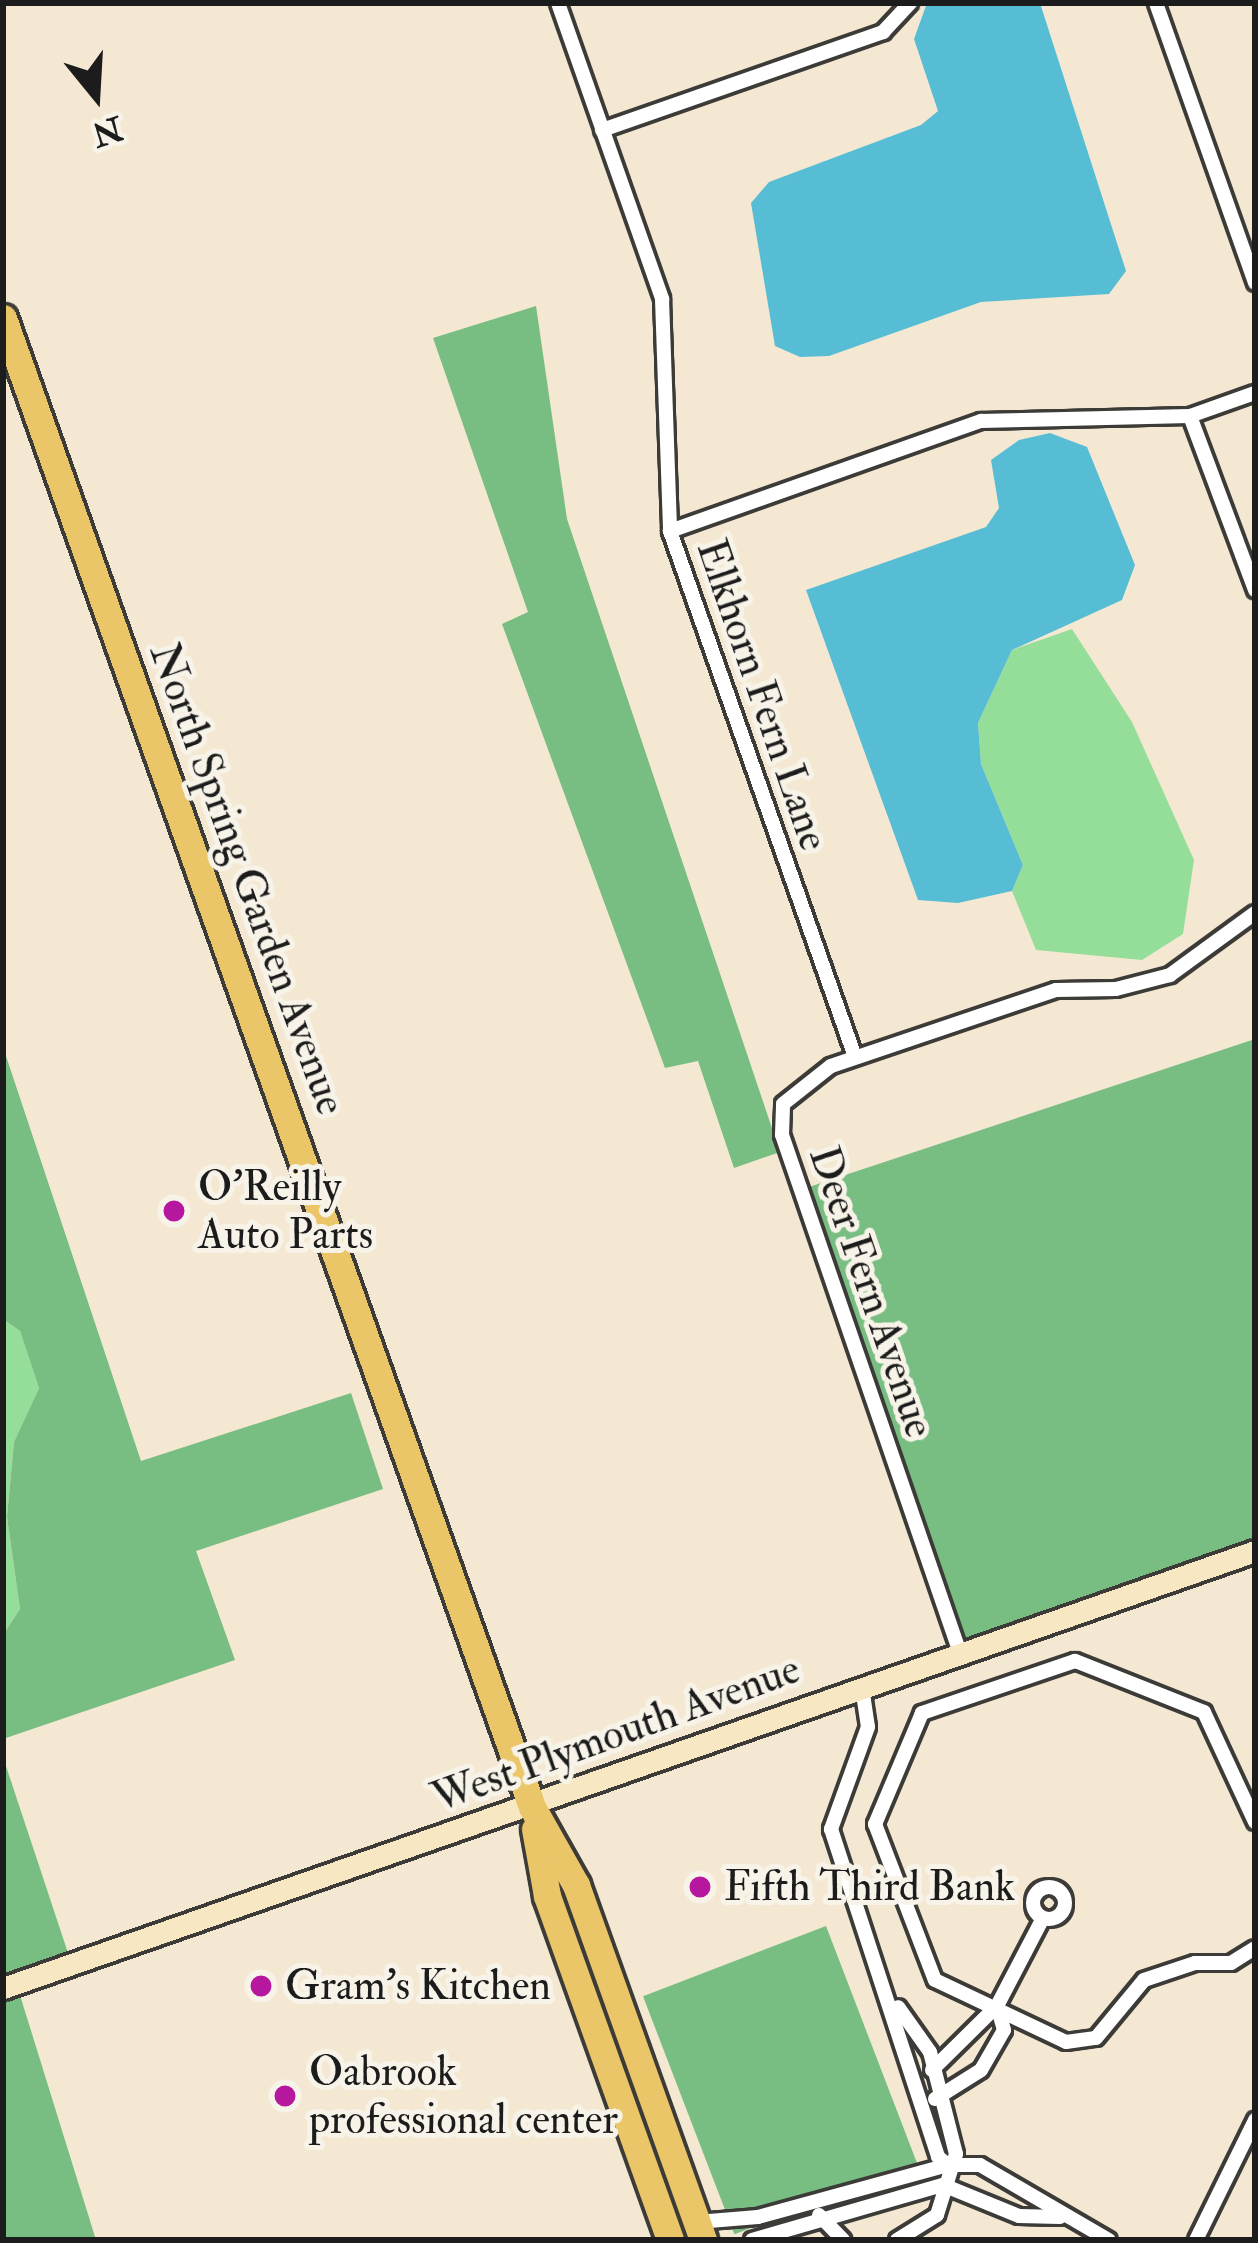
<!DOCTYPE html>
<html>
<head>
<meta charset="utf-8">
<style>
	body { margin:0 }
	#map { position:relative; width:1258px; height:2243px; overflow:hidden; background:#f4e8d3; font-family:"IM FELL Double Pica",serif }
	div>[style] { position:absolute }
	[style*='--x'] { left:calc(var(--x)*1px); top:calc(var(--y)*1px); width:calc(var(--w)*1px); rotate:calc(var(--a)*1deg) }
	.green>* { inset:0; background:#95de9a }
	.forest>* { inset:0; background:#78bd82; transform-origin:0 0 }
	.water>* { inset:0; background:#57bdd5 }
	.roads { filter:drop-shadow(3px 0 #3c3b37) drop-shadow(-3px 0 #3c3b37) drop-shadow(0 3px #3c3b37) drop-shadow(0 -3px #3c3b37) }
	.street>* { height:14px; margin:-7px; padding:0 7px; transform-origin:7px; border-radius:7px; background:#fff }
	.street>.ring { margin:-7px; padding:0; box-sizing:content-box; background:none; border:14px solid #fff; border-radius:50% }
	.secondary>* { height:21px; margin:-10.5px; padding:0 10.5px; transform-origin:10.5px; border-radius:10.5px; background:#f7e8c3 }
	.highway>* { height:27px; margin:-13.5px; padding:0 13.5px; transform-origin:13.5px; border-radius:13.5px; background:#ebc669 }
	.dots>* { width:33px; height:33px; translate:-50% -50%; box-sizing:border-box; border:6px solid #f7f3e8; border-radius:50% }
	span { translate:-50% -50%; white-space:nowrap; text-align:center; line-height:1.15; -webkit-text-stroke:10px #f7f3e8; paint-order:stroke }
	.street-label { font-size:42px; color:#1c1c1c }
	.poi-label { font-size:42px; color:#1c1c1c }
	.left { translate:0 -50%; text-align:left }
	.frame { position:absolute; inset:0; border:6px solid #1c1c1c; pointer-events:none }
	.north { position:absolute; left:36px; top:36px; width:120px; height:120px; -webkit-text-stroke:9px #f7f3e8; paint-order:stroke; rotate:162deg; font-size:33px; font-weight:700; line-height:48px; text-align:center; color:#1c1c1c }
	.north::after { content:''; display:block; margin:auto; width:42px; height:54px; background:#1c1c1c; clip-path:polygon(50% 0,100% 100%,50% 72%,0 100%) }
</style>
</head>
<body>
<div id="map">
	<div class="green">
		<div style="clip-path:polygon(1072px 629px,1132px 722px,1194px 860px,1183px 934px,1142px 960px,1036px 950px,1012px 891px,1023px 865px,981px 764px,978px 723px,1012px 650px)"></div>
		<div style="clip-path:polygon(3px 1319px,20px 1331px,39px 1388px,14px 1442px,7px 1517px,20px 1609px,3px 1635px)"></div>
	</div>
	<div class="forest">
		<div style="clip-path:polygon(536px 306px,567px 519px,780px 1152px,734px 1168px,698px 1061px,665px 1068px,502px 624px,528px 612px,433px 338px)"></div>
		<div style="clip-path:polygon(1255px 1039px,1255px 1541px,965px 1642px,809px 1187px)"></div>
		<div style="clip-path:polygon(3px 1047px,141px 1461px,351px 1393px,383px 1489px,196px 1551px,235px 1660px,3px 1739px,3px 1635px,20px 1609px,7px 1517px,14px 1442px,39px 1388px,20px 1331px,3px 1319px)"></div>
		<div style="clip-path:polygon(3px 1757px,69px 1956px,3px 1978px)"></div>
		<div style="left:826px;top:1926px;width:255px;height:196px;rotate:69deg"></div>
		<div style="clip-path:polygon(19px 1992px,96px 2240px,3px 2240px,3px 1998px)"></div>
	</div>
	<div class="water">
		<div style="clip-path:polygon(927px 3px,1040px 3px,1126px 271px,1109px 294px,981px 302px,829px 356px,800px 357px,775px 346px,751px 203px,769px 182px,921px 125px,938px 111px,914px 39px)"></div>
		<div style="clip-path:polygon(1050px 433px,1087px 447px,1135px 565px,1122px 600px,1012px 650px,978px 723px,981px 764px,1023px 865px,1012px 891px,958px 903px,918px 900px,806px 590px,986px 527px,999px 508px,991px 460px,1019px 440px)"></div>
	</div>
	<div class="roads">
		<div class="street">
			<div style="--x:558;--y:3;--w:314;--a:70.6"></div>
			<div style="--x:662;--y:299;--w:232;--a:88"></div>
			<div style="--x:670;--y:531;--w:558;--a:70.62"></div>
			<div style="--x:1156;--y:3;--w:297;--a:70.5"></div>
			<div style="--x:602;--y:130;--w:298;--a:-19.2"></div>
			<div style="--x:883;--y:32;--w:40;--a:-47"></div>
			<div style="--x:1190;--y:416;--w:186;--a:69.5"></div>
			<div style="--x:670;--y:531;--w:330;--a:-19.5"></div>
			<div style="--x:981;--y:421;--w:209;--a:-1.4"></div>
			<div style="--x:1190;--y:416;--w:69;--a:-19.5"></div>
			<div style="--x:960;--y:1653;--w:548;--a:-108.96"></div>
			<div style="--x:782;--y:1135;--w:31;--a:-88"></div>
			<div style="--x:783;--y:1104;--w:61;--a:-38.4"></div>
			<div style="--x:831;--y:1066;--w:237;--a:-18.7"></div>
			<div style="--x:1056;--y:990;--w:60;--a:-1"></div>
			<div style="--x:1116;--y:989;--w:56;--a:-14.5"></div>
			<div style="--x:1170;--y:975;--w:105;--a:-36.1"></div>
			<div style="--x:862;--y:1687;--w:40;--a:81.5"></div>
			<div style="--x:868;--y:1727;--w:109;--a:109.9"></div>
			<div style="--x:831;--y:1829;--w:345;--a:71.9"></div>
			<div style="--x:938;--y:2157;--w:13;--a:39"></div>
			<div style="--x:1255;--y:1822;--w:121;--a:-114.9"></div>
			<div style="--x:1204;--y:1712;--w:139;--a:-158.4"></div>
			<div style="--x:1075;--y:1661;--w:162;--a:161.2"></div>
			<div style="--x:922;--y:1713;--w:121;--a:112.9"></div>
			<div style="--x:875;--y:1824;--w:167;--a:69"></div>
			<div style="--x:935;--y:1980;--w:145;--a:25.3"></div>
			<div style="--x:1066;--y:2042;--w:30;--a:-8"></div>
			<div style="--x:1096;--y:2038;--w:75;--a:-50.4"></div>
			<div style="--x:1144;--y:1980;--w:54;--a:-18.4"></div>
			<div style="--x:1195;--y:1963;--w:36;--a:0"></div>
			<div style="--x:1231;--y:1963;--w:28;--a:-32"></div>
			<div class="ring" style="left:1033px;top:1887px;width:18px;height:18px"></div>
			<div style="--x:932;--y:2070;--w:91;--a:-44.6"></div>
			<div style="--x:997;--y:2006;--w:99;--a:-62.4"></div>
			<div style="--x:935;--y:2099;--w:54;--a:-32.2"></div>
			<div style="--x:981;--y:2070;--w:46;--a:-60.1"></div>
			<div style="--x:1004;--y:2030;--w:25;--a:-106"></div>
			<div style="--x:819;--y:2215;--w:35;--a:46"></div>
			<div style="--x:697;--y:2222;--w:61;--a:-4.7"></div>
			<div style="--x:758;--y:2217;--w:197;--a:-15.3"></div>
			<div style="--x:948;--y:2165;--w:32;--a:0"></div>
			<div style="--x:980;--y:2165;--w:149;--a:30.2"></div>
			<div style="--x:752;--y:2240;--w:199;--a:-16.1"></div>
			<div style="--x:943;--y:2185;--w:82;--a:22.2"></div>
			<div style="--x:1019;--y:2216;--w:41;--a:1.4"></div>
			<div style="--x:897;--y:2240;--w:47;--a:-32"></div>
			<div style="--x:937;--y:2215;--w:64;--a:-72.7"></div>
			<div style="--x:956;--y:2154;--w:105;--a:-104.3"></div>
			<div style="--x:930;--y:2052;--w:55;--a:-125.4"></div>
			<div style="--x:1196;--y:2240;--w:134;--a:-63.8"></div>
		</div>
		<div class="secondary">
			<div style="--x:3;--y:1988;--w:1326;--a:-19.24"></div>
		</div>
		<div class="highway">
			<div style="--x:3;--y:318;--w:1580;--a:70.44"></div>
			<div style="--x:532;--y:1807;--w:90;--a:60.6"></div>
			<div style="--x:576;--y:1885;--w:377;--a:70.3"></div>
			<div style="--x:535;--y:1829;--w:68;--a:79.8"></div>
			<div style="--x:547;--y:1896;--w:365;--a:70.3"></div>
		</div>
	</div>
	<div class="dots">
		<div style="left:174px;top:1211px;background:#b5179e"></div>
		<div style="left:700px;top:1887px;background:#b5179e"></div>
		<div style="left:261px;top:1986px;background:#b5179e"></div>
		<div style="left:285px;top:2096px;background:#b5179e"></div>
	</div>
	<div class="street-label">
		<span style="left:762px;top:695px;rotate:71deg">Elkhorn Fern Lane</span>
		<span style="left:247px;top:879px;rotate:70deg">North Spring Garden Avenue</span>
		<span style="left:871px;top:1292px;rotate:71deg">Deer Fern Avenue</span>
		<span style="left:616px;top:1734px;rotate:-20deg">West Plymouth Avenue</span>
	</div>
	<div class="poi-label">
		<span class="left" style="left:198px;top:1211px">O'Reilly<br>Auto Parts</span>
		<span class="left" style="left:724px;top:1887px">Fifth Third Bank</span>
		<span class="left" style="left:285px;top:1986px">Gram's Kitchen</span>
		<span class="left" style="left:309px;top:2096px">Oabrook<br>professional center</span>
	</div>
	<div class="frame"></div>
	<div class="north">N</div>
</div>
</body>
</html>
